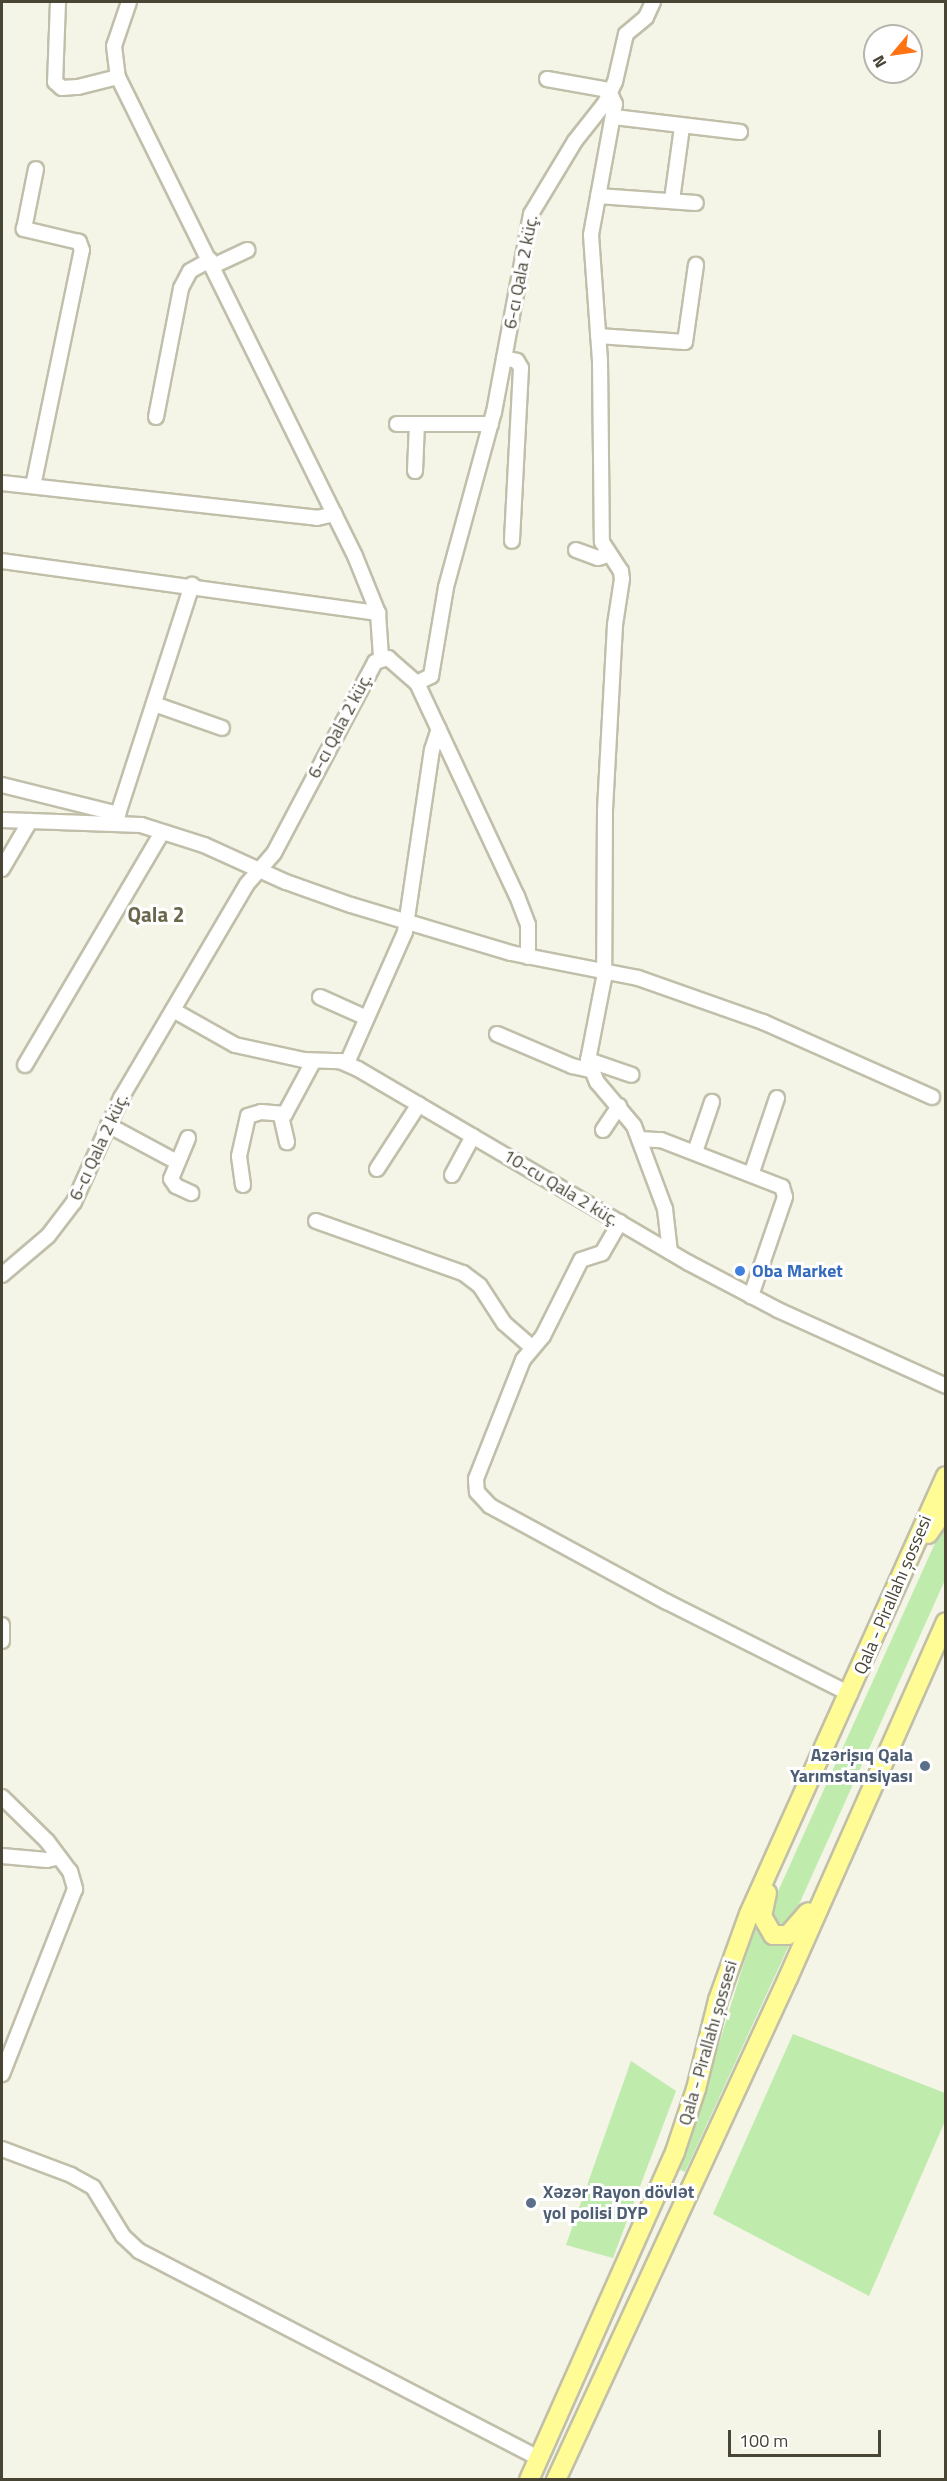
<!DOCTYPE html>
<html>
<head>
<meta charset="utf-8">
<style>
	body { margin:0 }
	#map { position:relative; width:947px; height:2481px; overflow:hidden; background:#f4f4e7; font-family:"Titillium Web",sans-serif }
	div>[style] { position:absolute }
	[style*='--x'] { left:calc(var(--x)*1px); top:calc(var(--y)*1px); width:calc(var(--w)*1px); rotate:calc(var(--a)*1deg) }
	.green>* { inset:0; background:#bfebad }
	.roads { filter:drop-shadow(2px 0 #c1bfa9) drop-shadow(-2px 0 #c1bfa9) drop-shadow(0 2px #c1bfa9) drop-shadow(0 -2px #c1bfa9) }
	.minor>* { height:14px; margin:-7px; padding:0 7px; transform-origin:7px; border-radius:7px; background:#fff }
	.major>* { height:18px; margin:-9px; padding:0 9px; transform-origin:9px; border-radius:9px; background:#fffc95 }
	.dots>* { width:16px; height:16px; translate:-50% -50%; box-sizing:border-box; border:3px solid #fff; border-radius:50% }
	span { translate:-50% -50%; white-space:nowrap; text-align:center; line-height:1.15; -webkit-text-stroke:6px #fff; paint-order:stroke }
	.street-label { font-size:18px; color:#484535 }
	.shop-label { font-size:18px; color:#366cbe; font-weight:700 }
	.left { translate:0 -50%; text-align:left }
	.service-label { font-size:18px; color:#4e5e75; font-weight:700 }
	.right { translate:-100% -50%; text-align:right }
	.quarter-label { font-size:21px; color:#6b674c; font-weight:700 }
	.frame { position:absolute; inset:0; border:3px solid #484535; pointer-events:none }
	.north { position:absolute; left:863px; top:24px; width:60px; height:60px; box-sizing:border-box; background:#fff; border:2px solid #b6b5ae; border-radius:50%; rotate:241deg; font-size:16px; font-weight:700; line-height:24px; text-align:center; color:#484535 }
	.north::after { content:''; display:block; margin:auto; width:21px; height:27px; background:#ff7313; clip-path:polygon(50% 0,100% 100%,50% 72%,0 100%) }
	.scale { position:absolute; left:728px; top:2430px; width:153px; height:27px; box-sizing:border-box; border:3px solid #484535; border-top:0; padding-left:8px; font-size:18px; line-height:21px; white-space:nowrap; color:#484535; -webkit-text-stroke:4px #fff; paint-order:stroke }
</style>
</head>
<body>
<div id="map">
	<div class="green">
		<div style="clip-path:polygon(945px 1521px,945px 1580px,796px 1911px,786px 1925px,776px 1923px,770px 1915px,771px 1907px)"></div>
		<div style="clip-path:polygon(755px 1927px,768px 1942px,790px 1943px,685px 2172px,680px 2170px)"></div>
		<div style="clip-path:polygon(793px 2034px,945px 2093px,945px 2121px,869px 2296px,713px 2214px)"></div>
		<div style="clip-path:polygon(631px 2061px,676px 2091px,613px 2258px,566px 2245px)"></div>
	</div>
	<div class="roads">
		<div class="minor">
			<div style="--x:58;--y:2;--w:80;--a:92.1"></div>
			<div style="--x:55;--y:82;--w:9;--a:41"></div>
			<div style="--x:62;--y:88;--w:16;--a:-4"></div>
			<div style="--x:78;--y:87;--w:41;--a:-14"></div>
			<div style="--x:129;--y:2;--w:46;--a:108.8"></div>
			<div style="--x:114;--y:46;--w:31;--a:83"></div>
			<div style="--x:118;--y:77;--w:534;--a:63.67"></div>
			<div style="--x:355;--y:556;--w:61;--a:68"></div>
			<div style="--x:378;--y:613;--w:44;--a:86.1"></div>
			<div style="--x:547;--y:79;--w:57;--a:10.1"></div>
			<div style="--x:603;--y:89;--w:8;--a:30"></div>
			<div style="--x:610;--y:93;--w:12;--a:66"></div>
			<div style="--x:615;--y:104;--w:133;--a:100.4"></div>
			<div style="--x:591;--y:235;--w:126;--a:85.9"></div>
			<div style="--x:600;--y:361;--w:181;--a:89.4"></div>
			<div style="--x:602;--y:542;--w:35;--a:57"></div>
			<div style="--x:621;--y:571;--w:8;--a:83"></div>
			<div style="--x:622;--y:579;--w:47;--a:98.7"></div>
			<div style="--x:615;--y:625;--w:186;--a:93.1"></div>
			<div style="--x:605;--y:811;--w:167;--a:90.3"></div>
			<div style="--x:604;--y:978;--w:84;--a:101"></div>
			<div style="--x:588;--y:1060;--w:24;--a:68"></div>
			<div style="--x:597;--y:1082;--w:57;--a:49.9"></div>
			<div style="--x:634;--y:1126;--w:89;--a:69.5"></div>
			<div style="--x:665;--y:1209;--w:43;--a:83.4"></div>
			<div style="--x:614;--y:117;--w:127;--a:6.8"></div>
			<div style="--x:598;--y:196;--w:98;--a:4.1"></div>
			<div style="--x:672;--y:200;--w:74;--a:-82.2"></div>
			<div style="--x:213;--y:266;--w:38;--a:-25"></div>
			<div style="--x:598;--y:336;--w:87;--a:3.9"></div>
			<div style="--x:685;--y:342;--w:78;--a:-81.9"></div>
			<div style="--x:504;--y:358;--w:13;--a:13"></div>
			<div style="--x:517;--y:361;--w:8;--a:60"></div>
			<div style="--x:521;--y:368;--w:173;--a:93"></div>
			<div style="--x:156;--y:417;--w:131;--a:-79"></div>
			<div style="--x:181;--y:288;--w:19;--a:-62"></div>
			<div style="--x:190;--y:271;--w:23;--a:-29"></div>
			<div style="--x:397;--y:424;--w:94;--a:0"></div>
			<div style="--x:415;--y:471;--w:47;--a:-87.6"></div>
			<div style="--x:2;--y:483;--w:317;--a:6.3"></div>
			<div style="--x:317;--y:518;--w:18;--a:-13"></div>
			<div style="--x:33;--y:486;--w:241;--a:-78.3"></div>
			<div style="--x:82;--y:250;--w:9;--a:-111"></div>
			<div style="--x:79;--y:242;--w:57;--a:-166.7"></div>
			<div style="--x:24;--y:229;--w:61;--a:-78.7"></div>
			<div style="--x:576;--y:550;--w:23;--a:20"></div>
			<div style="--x:598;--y:558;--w:9;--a:-18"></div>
			<div style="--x:2;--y:561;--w:380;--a:7.9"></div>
			<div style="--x:417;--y:683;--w:235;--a:64.9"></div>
			<div style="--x:517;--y:896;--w:31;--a:69"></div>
			<div style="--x:528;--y:925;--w:32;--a:90"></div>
			<div style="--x:154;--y:704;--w:72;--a:19.4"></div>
			<div style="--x:2;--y:785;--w:120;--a:14"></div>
			<div style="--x:118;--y:814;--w:7;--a:98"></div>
			<div style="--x:118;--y:814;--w:241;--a:-72.1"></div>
			<div style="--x:2;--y:820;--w:139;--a:2.1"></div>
			<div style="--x:141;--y:825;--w:66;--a:17.6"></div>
			<div style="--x:204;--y:845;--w:90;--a:24.3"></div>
			<div style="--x:286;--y:882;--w:69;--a:19.5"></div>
			<div style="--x:351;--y:905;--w:167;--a:16.7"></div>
			<div style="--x:511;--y:953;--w:129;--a:11.1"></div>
			<div style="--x:638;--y:978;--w:133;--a:19.4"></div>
			<div style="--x:763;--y:1022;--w:185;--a:23.9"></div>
			<div style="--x:2;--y:869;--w:56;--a:-59.7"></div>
			<div style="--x:320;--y:997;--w:51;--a:24.1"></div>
			<div style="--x:173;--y:1010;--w:71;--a:29.4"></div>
			<div style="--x:235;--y:1045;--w:71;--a:12.3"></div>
			<div style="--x:304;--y:1060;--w:36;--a:2"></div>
			<div style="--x:340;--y:1061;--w:20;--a:24"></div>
			<div style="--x:358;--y:1069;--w:384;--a:30.4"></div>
			<div style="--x:689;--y:1263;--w:101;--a:27.8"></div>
			<div style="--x:778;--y:1310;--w:184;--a:24.3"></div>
			<div style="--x:497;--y:1034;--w:82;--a:23.1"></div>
			<div style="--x:572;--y:1066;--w:18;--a:13"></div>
			<div style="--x:588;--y:1060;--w:46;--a:18.8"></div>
			<div style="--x:347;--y:1063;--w:143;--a:-66.1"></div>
			<div style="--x:405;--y:932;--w:184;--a:-81.6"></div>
			<div style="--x:432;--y:750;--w:22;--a:-72"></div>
			<div style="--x:25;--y:1065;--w:270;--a:-59.5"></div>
			<div style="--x:281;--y:1116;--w:27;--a:77"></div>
			<div style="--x:108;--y:1125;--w:78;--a:28.2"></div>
			<div style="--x:603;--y:1130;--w:29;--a:-56"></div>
			<div style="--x:188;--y:1138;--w:44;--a:112.5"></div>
			<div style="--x:171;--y:1179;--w:9;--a:54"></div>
			<div style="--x:176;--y:1186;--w:17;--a:25"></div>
			<div style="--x:639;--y:1139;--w:22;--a:3"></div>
			<div style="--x:661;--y:1140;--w:130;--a:21.2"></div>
			<div style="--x:782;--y:1187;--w:10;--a:73"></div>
			<div style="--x:785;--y:1197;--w:105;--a:109"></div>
			<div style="--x:695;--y:1152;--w:53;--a:-71.2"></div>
			<div style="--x:377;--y:1169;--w:77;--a:-57.1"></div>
			<div style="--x:752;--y:1172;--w:78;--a:-71.3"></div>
			<div style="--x:452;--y:1175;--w:44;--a:-61.7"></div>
			<div style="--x:243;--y:1185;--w:29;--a:-98"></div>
			<div style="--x:239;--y:1156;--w:41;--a:-77.3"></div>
			<div style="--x:248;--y:1116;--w:14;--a:-17"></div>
			<div style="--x:261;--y:1112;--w:24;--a:5"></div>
			<div style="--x:285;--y:1114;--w:59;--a:-61.7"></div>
			<div style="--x:316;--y:1221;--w:156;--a:19.5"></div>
			<div style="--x:463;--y:1273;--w:21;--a:37"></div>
			<div style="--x:480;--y:1286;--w:44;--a:57"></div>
			<div style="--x:504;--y:1323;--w:37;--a:41"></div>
			<div style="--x:620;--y:1222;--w:36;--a:120"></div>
			<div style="--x:602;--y:1253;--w:22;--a:162"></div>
			<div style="--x:581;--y:1260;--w:85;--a:116.6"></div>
			<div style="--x:543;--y:1336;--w:31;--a:130"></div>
			<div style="--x:523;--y:1360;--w:128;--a:111.6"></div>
			<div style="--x:476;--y:1479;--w:13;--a:86"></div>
			<div style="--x:477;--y:1492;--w:19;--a:47"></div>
			<div style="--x:490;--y:1506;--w:201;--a:28.5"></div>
			<div style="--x:667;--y:1602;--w:205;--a:26.7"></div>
			<div style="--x:2;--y:1275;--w:60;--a:-40.3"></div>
			<div style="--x:48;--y:1236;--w:43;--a:-52.6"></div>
			<div style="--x:74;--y:1202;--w:114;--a:-65.7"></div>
			<div style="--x:121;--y:1098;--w:248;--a:-59.5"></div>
			<div style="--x:247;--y:884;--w:41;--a:-48.9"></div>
			<div style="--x:274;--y:853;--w:216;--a:-62.1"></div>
			<div style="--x:375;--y:662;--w:14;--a:-17"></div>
			<div style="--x:388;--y:658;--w:38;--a:41"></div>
			<div style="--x:417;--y:683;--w:16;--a:-27"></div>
			<div style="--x:431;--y:676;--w:90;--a:-80.4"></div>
			<div style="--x:446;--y:587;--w:181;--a:-74.7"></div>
			<div style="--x:494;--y:412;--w:201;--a:-79.4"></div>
			<div style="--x:531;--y:214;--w:85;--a:-58.9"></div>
			<div style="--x:575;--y:141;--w:48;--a:-51.7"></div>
			<div style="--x:605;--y:103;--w:23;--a:-65"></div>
			<div style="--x:615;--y:82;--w:49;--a:-77.1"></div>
			<div style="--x:626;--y:34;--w:26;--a:-40"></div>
			<div style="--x:646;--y:17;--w:17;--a:-65"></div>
			<div style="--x:2;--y:1625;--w:16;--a:90"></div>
			<div style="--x:2;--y:1797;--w:63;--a:44.4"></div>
			<div style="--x:47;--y:1841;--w:38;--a:53"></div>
			<div style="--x:70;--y:1871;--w:19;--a:74"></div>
			<div style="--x:75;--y:1889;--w:199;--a:111.5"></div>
			<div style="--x:2;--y:1856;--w:45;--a:5.1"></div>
			<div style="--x:47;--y:1860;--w:12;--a:-14"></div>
			<div style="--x:2;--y:2149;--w:74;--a:20.6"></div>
			<div style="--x:71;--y:2175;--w:25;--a:29"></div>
			<div style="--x:93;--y:2187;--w:57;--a:58.5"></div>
			<div style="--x:123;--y:2236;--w:22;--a:43"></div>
			<div style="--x:139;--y:2251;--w:450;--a:27.4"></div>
		</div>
		<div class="major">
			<div style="--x:928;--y:1534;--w:32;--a:-55"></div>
			<div style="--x:767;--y:1893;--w:24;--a:102"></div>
			<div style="--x:762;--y:1916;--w:22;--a:60"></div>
			<div style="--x:773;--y:1935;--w:15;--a:0"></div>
			<div style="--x:788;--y:1935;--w:30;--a:-49"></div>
			<div style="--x:529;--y:2480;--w:359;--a:-66"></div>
			<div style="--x:675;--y:2152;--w:66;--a:-71.6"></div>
			<div style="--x:696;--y:2089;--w:92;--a:-76.1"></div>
			<div style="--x:718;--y:2000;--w:91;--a:-70.2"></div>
			<div style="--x:749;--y:1914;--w:480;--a:-65.8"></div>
			<div style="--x:556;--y:2480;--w:553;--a:-65.2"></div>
			<div style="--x:788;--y:1978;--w:389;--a:-66.1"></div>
		</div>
	</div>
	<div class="dots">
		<div style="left:740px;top:1271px;background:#3f7fe0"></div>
		<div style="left:925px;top:1766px;background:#5c6f8a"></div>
		<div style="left:531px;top:2203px;background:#5c6f8a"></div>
	</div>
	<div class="street-label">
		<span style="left:521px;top:272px;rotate:-79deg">6-cı Qala 2 küç.</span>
		<span style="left:340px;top:726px;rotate:-62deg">6-cı Qala 2 küç.</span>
		<span style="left:99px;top:1147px;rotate:-65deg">6-cı Qala 2 küç.</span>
		<span style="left:561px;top:1188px;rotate:31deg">10-cu Qala 2 küç.</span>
		<span style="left:893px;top:1595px;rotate:-67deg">Qala - Pirallahı şossesi</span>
		<span style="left:708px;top:2043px;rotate:-74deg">Qala - Pirallahı şossesi</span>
	</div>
	<div class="shop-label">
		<span class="left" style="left:752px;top:1271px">Oba Market</span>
	</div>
	<div class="service-label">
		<span class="right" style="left:913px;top:1766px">Azərişıq Qala<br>Yarımstansiyası</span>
		<span class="left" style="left:543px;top:2203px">Xəzər Rayon dövlət<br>yol polisi DYP</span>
	</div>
	<div class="quarter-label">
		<span style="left:156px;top:914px">Qala 2</span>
	</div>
	<div class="frame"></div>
	<div class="north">N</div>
	<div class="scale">100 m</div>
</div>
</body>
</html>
